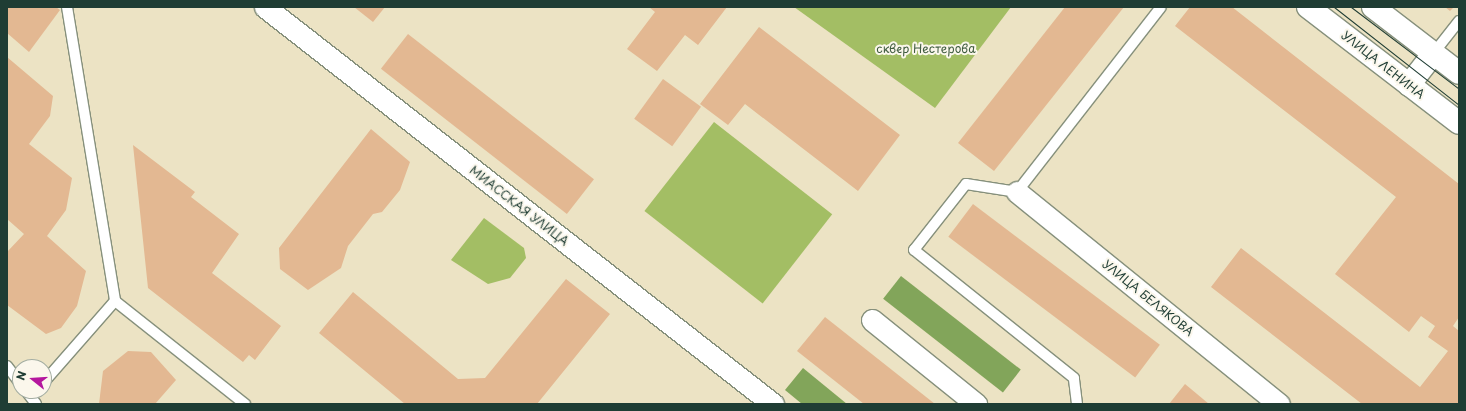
<!DOCTYPE html>
<html>
<head>
<meta charset="utf-8">
<style>
	body { margin:0 }
	#map { position:relative; width:1466px; height:411px; overflow:hidden; background:#ece3c4; font-family:"Playpen Sans",sans-serif }
	div>[style] { position:absolute }
	[style*='--x'] { left:calc(var(--x)*1px); top:calc(var(--y)*1px); width:calc(var(--w)*1px); rotate:calc(var(--a)*1deg) }
	.green>* { inset:0; background:#a3be64; transform-origin:0 0 }
	.forest>* { inset:0; background:#82a55a; transform-origin:0 0 }
	.building>* { inset:0; background:#e3b892; transform-origin:0 0 }
	.roads { filter:drop-shadow(1px 0 #86907c) drop-shadow(-1px 0 #86907c) drop-shadow(0 1px #86907c) drop-shadow(0 -1px #86907c) }
	.lane>* { height:10px; margin:-5px; padding:0 5px; transform-origin:5px; border-radius:5px; background:#fff }
	.street>* { height:21px; margin:-10.5px; padding:0 10.5px; transform-origin:10.5px; border-radius:10.5px; background:#fff }
	.secondary>* { height:22px; margin:-11px; padding:0 11px; transform-origin:11px; border-radius:11px; background:#fff }
	.tram>* { height:1px; margin:-0.5px; padding:0 0.5px; transform-origin:0.5px; border-radius:0.5px; background:#1f3d34 }
	span { translate:-50% -50%; white-space:nowrap; text-align:center; line-height:1.15; -webkit-text-stroke:4px #fbf7ec; paint-order:stroke }
	.park-label { font-size:12px; color:#405d40 }
	.street-label { font-size:12px; color:#1f3d34 }
	.frame { position:absolute; inset:0; border:8px solid #1f3d34; pointer-events:none }
	.north { position:absolute; left:12px; top:359px; width:40px; height:40px; box-sizing:border-box; background:#fbf7ec; border:1px solid #a3ada2; border-radius:50%; rotate:287deg; font-size:11px; font-weight:700; line-height:16px; text-align:center; color:#1f3d34 }
	.north::after { content:''; display:block; margin:auto; width:14px; height:18px; background:#b5179e; clip-path:polygon(50% 0,100% 100%,50% 72%,0 100%) }
</style>
</head>
<body>
<div id="map">
	<div class="green">
		<div style="clip-path:polygon(794px 7px,1011px 7px,935px 108px)"></div>
		<div style="left:714px;top:122px;width:150px;height:113px;rotate:38deg"></div>
		<div style="clip-path:polygon(484px 218px,524px 248px,526px 258px,510px 278px,488px 284px,451px 260px)"></div>
	</div>
	<div class="forest">
		<div style="left:901px;top:276px;width:152px;height:29px;rotate:38deg"></div>
		<div style="clip-path:polygon(803px 368px,847px 404px,802px 404px,785px 390px)"></div>
	</div>
	<div class="building">
		<div style="clip-path:polygon(7px 7px,56px 7px,60px 10px,29px 52px,7px 33px)"></div>
		<div style="clip-path:polygon(354px 7px,385px 7px,373px 22px)"></div>
		<div style="clip-path:polygon(649px 7px,727px 7px,698px 45px,685px 35px,657px 71px,627px 49px,655px 12px)"></div>
		<div style="clip-path:polygon(1065px 7px,1124px 7px,994px 171px,958px 143px)"></div>
		<div style="clip-path:polygon(1190px 7px,1232px 7px,1459px 184px,1459px 317px,1453px 326px,1459px 331px,1459px 404px,1362px 404px,1211px 287px,1241px 248px,1420px 387px,1448px 351px,1428px 337px,1435px 326px,1421px 316px,1409px 332px,1335px 274px,1396px 197px,1175px 26px)"></div>
		<div style="clip-path:polygon(1445px 7px,1454px 7px,1450px 11px)"></div>
		<div style="clip-path:polygon(759px 27px,900px 135px,858px 191px,745px 104px,728px 125px,700px 104px)"></div>
		<div style="left:408px;top:34px;width:236px;height:44px;rotate:38deg"></div>
		<div style="clip-path:polygon(7px 57px,53px 96px,50px 116px,29px 144px,72px 178px,66px 210px,47px 236px,86px 271px,77px 306px,61px 328px,46px 334px,7px 305px,7px 252px,24px 234px,7px 219px)"></div>
		<div style="left:663px;top:79px;width:47px;height:49px;rotate:36deg"></div>
		<div style="clip-path:polygon(371px 129px,410px 162px,400px 190px,382px 212px,373px 214px,348px 246px,341px 268px,308px 290px,280px 269px,279px 248px)"></div>
		<div style="clip-path:polygon(133px 145px,195px 192px,191px 197px,239px 234px,212px 273px,281px 326px,255px 360px,249px 355px,243px 362px,148px 288px)"></div>
		<div style="left:973px;top:204px;width:234px;height:41px;rotate:37deg"></div>
		<div style="clip-path:polygon(566px 279px,610px 314px,537px 404px,405px 404px,319px 333px,353px 292px,458px 379px,485px 378px)"></div>
		<div style="clip-path:polygon(825px 317px,935px 404px,864px 404px,797px 351px)"></div>
		<div style="clip-path:polygon(128px 351px,151px 352px,176px 380px,155px 404px,99px 404px,103px 371px)"></div>
		<div style="clip-path:polygon(1185px 384px,1209px 404px,1169px 404px)"></div>
	</div>
	<div class="roads">
		<div class="lane">
			<div style="--x:67;--y:7;--w:298;--a:80.7"></div>
			<div style="--x:115;--y:301;--w:166;--a:38.4"></div>
			<div style="--x:1433;--y:54;--w:42;--a:-51.8"></div>
			<div style="--x:7;--y:366;--w:21;--a:53"></div>
			<div style="--x:44;--y:382;--w:108;--a:-48.8"></div>
			<div style="--x:26;--y:391;--w:16;--a:52"></div>
			<div style="--x:1077;--y:404;--w:26;--a:-97"></div>
			<div style="--x:1074;--y:378;--w:205;--a:-141.3"></div>
			<div style="--x:914;--y:250;--w:84;--a:-51.8"></div>
			<div style="--x:966;--y:184;--w:52;--a:8.9"></div>
			<div style="--x:1017;--y:192;--w:234;--a:-52.1"></div>
		</div>
		<div class="street">
			<div style="--x:265;--y:7;--w:645;--a:38.01"></div>
			<div style="--x:1017;--y:192;--w:337;--a:39"></div>
			<div style="--x:872;--y:320;--w:134;--a:38.9"></div>
		</div>
		<div class="secondary">
			<div style="--x:1308;--y:7;--w:190;--a:37.5"></div>
			<div style="--x:1373;--y:7;--w:108;--a:37.5"></div>
			<div style="--x:1409;--y:85;--w:39;--a:-52"></div>
		</div>
	</div>
	<div class="tram">
		<div style="--x:1334;--y:7;--w:159;--a:38.1"></div>
		<div style="--x:1351;--y:7;--w:136;--a:37.2"></div>
	</div>
	<div class="park-label">
		<span style="left:926px;top:49px">сквер Нестерова</span>
	</div>
	<div class="street-label">
		<span style="left:1383px;top:65px;rotate:38deg">УЛИЦА ЛЕНИНА</span>
		<span style="left:519px;top:206px;rotate:38deg">МИАССКАЯ УЛИЦА</span>
		<span style="left:1148px;top:298px;rotate:39deg">УЛИЦА БЕЛЯКОВА</span>
	</div>
	<div class="frame"></div>
	<div class="north">N</div>
</div>
</body>
</html>
